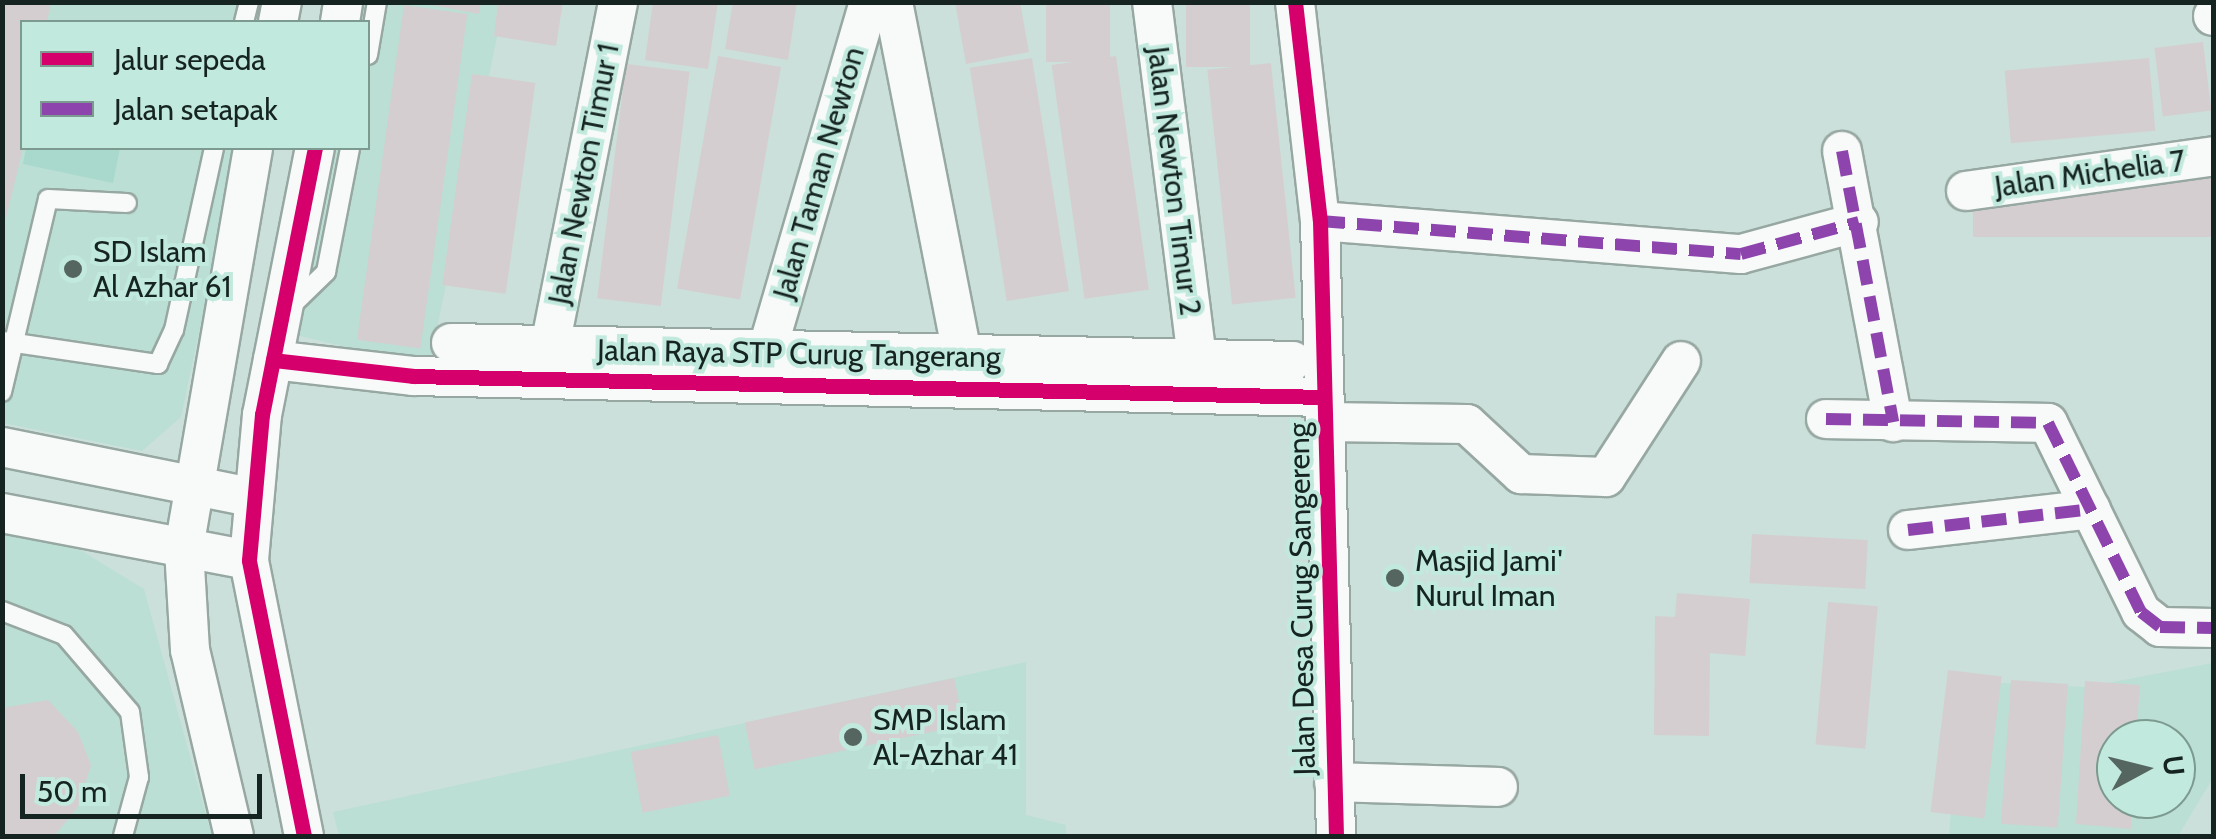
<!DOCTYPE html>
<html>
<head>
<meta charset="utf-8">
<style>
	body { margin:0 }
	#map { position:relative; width:2216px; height:839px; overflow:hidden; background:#cbe0da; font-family:Cabin,sans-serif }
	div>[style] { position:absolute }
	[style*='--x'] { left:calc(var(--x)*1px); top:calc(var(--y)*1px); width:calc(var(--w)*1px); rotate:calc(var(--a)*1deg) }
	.built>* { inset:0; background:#bbdfd4 }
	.green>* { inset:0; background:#a9d9cc }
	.building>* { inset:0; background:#d4ced0; transform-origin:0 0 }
	.roads { filter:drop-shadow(2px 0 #97a7a2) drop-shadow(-2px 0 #97a7a2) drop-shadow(0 2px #97a7a2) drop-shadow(0 -2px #97a7a2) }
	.lane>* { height:18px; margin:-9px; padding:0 9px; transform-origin:9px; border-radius:9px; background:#f7faf9 }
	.street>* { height:38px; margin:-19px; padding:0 19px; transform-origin:19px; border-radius:19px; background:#f7faf9 }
	.quiet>* { height:12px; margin-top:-6px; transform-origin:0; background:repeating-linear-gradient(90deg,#8e44ad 0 25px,transparent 0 37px) }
	.cycleway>* { height:15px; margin:-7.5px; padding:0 7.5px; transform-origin:7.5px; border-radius:7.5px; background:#d6006c }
	.dots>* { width:28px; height:28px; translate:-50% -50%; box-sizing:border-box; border:5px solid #c2e9dd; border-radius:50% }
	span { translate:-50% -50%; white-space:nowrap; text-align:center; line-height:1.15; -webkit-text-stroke:8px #c2e9dd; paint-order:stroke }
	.street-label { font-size:30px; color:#152420 }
	.poi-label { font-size:30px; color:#152420 }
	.left { translate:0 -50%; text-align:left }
	.frame { position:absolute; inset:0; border:5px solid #152420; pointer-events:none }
	.legend { position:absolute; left:20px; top:20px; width:350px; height:130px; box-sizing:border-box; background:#c2e9dd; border:2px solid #7d9a91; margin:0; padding:12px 18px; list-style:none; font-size:30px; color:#152420 }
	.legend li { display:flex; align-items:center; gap:20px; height:50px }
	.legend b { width:50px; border:2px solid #7d9a91 }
	.north { position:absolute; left:2096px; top:719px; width:100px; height:100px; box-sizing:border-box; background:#c2e9dd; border:2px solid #7d9a91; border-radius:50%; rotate:83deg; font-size:28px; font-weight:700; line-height:40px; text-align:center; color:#152420 }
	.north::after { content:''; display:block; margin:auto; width:35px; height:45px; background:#556661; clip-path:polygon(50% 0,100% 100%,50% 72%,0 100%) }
	.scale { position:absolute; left:20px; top:774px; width:242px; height:45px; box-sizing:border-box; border:5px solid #152420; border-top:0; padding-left:12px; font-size:30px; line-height:35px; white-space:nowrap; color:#152420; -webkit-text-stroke:8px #c2e9dd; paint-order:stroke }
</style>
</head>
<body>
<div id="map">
	<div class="built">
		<div style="clip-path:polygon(2px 3px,268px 3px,264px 22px,22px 22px,22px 148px,238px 148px,181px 417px,142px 451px,3px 423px)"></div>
		<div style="clip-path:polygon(356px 3px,504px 3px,429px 367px,288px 333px,326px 148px,368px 148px,368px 22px,352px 22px)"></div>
		<div style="clip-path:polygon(3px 532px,80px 550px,144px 589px,212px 836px,3px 836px)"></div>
		<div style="clip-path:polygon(1026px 662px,1026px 815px,1066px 825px,1066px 836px,339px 836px,333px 812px)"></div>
		<div style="clip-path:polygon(evenodd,2213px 663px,2213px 778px,2178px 836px,1949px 836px,1961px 681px,2086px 687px,2213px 663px,2116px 739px,2176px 739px,2176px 799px,2116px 799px,2116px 739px)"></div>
	</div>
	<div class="green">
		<div style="clip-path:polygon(26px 148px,120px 148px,113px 183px,23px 164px)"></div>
	</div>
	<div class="building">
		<div style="clip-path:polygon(2px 2px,51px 2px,47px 22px,22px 22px,23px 148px,2px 235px)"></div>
		<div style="clip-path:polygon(416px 2px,481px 2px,479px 14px)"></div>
		<div style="clip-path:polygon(563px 2px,556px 46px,494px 36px,498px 2px)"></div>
		<div style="clip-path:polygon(653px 2px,718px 2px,708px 69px,645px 60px)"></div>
		<div style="clip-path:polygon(733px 2px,797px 2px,788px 60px,725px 49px)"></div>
		<div style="clip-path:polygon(955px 2px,1020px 2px,1029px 52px,966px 64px)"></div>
		<div style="left:1046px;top:2px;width:64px;height:60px"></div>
		<div style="left:1186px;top:2px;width:64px;height:65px"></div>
		<div style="left:404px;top:5px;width:64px;height:338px;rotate:8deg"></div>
		<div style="left:2203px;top:42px;width:69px;height:49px;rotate:83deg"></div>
		<div style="left:718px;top:56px;width:64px;height:236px;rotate:10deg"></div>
		<div style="left:1116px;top:56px;width:236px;height:65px;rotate:82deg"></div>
		<div style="left:1032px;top:58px;width:236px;height:63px;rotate:81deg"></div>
		<div style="left:2149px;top:58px;width:73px;height:145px;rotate:85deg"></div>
		<div style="left:1271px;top:63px;width:236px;height:64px;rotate:84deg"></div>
		<div style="left:626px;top:64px;width:64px;height:236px;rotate:7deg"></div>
		<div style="left:472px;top:74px;width:64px;height:213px;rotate:8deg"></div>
		<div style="left:2214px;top:174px;width:63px;height:241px;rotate:90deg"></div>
		<div style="left:1752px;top:534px;width:116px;height:49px;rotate:3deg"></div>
		<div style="clip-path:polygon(1677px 593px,1750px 599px,1745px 656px,1710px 653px,1709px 736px,1654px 735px,1655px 616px,1675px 617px)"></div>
		<div style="left:1828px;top:602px;width:50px;height:143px;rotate:5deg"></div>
		<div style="left:1948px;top:670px;width:54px;height:143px;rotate:7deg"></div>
		<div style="left:954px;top:678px;width:48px;height:214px;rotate:78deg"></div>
		<div style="left:2011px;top:680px;width:57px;height:144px;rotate:4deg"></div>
		<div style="clip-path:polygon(2085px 681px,2140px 685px,2136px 739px,2116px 739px,2116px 799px,2132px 799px,2131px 829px,2076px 824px)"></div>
		<div style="clip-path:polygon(48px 700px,78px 732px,91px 765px,78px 807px,54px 836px,2px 836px,2px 708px)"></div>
		<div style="left:718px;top:735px;width:62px;height:89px;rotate:79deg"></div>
	</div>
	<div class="roads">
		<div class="lane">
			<div style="--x:244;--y:22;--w:21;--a:-76"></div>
			<div style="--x:368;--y:55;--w:54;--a:-80.4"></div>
			<div style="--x:289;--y:308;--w:52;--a:-44.2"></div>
			<div style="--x:326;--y:272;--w:126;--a:-79"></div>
			<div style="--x:2;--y:341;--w:158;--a:8.4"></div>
			<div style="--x:158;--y:364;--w:38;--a:-65"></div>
			<div style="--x:174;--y:330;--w:186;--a:-77.6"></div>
			<div style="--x:2;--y:392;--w:198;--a:-76.6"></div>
			<div style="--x:48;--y:199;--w:79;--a:2.9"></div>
			<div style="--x:2;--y:611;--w:66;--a:21.2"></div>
			<div style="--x:64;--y:635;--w:101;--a:49.4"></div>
			<div style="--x:130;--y:712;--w:66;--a:82.1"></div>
			<div style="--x:139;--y:777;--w:61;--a:105.2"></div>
		</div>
		<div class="street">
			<div style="--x:893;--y:2;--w:354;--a:78.9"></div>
			<div style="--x:1152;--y:2;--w:360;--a:82.8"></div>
			<div style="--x:1295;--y:2;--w:220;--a:83.5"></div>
			<div style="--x:1320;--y:221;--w:615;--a:88.51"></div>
			<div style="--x:2213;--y:16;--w:1;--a:0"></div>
			<div style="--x:278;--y:22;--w:20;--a:-79"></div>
			<div style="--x:340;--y:22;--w:20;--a:-81"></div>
			<div style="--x:1842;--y:151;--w:276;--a:79.3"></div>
			<div style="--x:1966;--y:191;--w:250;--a:-8"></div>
			<div style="--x:1320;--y:221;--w:422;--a:4.5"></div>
			<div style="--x:1741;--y:254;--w:122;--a:-15.2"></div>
			<div style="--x:451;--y:343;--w:842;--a:1.22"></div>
			<div style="--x:769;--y:344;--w:356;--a:-73.7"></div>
			<div style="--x:550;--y:346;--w:351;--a:-78.8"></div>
			<div style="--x:273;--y:360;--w:141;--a:6.5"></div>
			<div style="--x:413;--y:376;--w:911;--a:1.32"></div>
			<div style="--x:1826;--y:419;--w:222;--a:1"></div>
			<div style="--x:2048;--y:423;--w:211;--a:63.8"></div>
			<div style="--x:2141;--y:612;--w:24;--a:38"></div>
			<div style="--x:2160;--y:627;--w:54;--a:1.1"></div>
			<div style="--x:1326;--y:422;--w:141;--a:0.8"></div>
			<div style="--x:1467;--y:424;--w:74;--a:42.8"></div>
			<div style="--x:1521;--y:474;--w:85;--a:2"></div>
			<div style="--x:1606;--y:477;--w:138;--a:-57.1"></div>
			<div style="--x:2;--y:447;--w:254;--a:11.4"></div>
			<div style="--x:2;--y:513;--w:251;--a:10.8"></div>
			<div style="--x:1908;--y:530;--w:184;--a:-6.5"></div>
			<div style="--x:1334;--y:782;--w:164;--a:1.7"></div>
			<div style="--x:234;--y:836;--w:191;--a:-103.3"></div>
			<div style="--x:190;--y:650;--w:102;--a:-93.4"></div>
			<div style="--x:184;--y:548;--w:406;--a:-80.2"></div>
			<div style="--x:304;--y:836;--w:281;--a:-101.3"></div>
			<div style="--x:249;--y:560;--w:146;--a:-84.9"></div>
			<div style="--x:262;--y:415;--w:272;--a:-78.8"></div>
		</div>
	</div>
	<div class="quiet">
		<div style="--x:1842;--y:151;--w:276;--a:79.3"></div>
		<div style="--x:1320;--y:221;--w:422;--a:4.5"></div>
		<div style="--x:1741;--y:254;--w:122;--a:-15.2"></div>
		<div style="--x:1826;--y:419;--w:222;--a:1"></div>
		<div style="--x:2048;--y:423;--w:211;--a:63.8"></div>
		<div style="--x:2141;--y:612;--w:24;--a:38"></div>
		<div style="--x:2160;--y:627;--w:54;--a:1.1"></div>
		<div style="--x:1908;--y:530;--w:184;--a:-6.5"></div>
	</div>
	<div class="cycleway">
		<div style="--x:1295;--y:2;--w:220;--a:83.5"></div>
		<div style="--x:1320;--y:221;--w:615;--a:88.51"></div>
		<div style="--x:273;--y:360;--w:141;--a:6.5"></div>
		<div style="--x:413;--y:376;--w:911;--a:1.32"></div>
		<div style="--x:304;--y:836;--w:281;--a:-101.3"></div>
		<div style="--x:249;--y:560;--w:146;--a:-84.9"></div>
		<div style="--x:262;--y:415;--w:272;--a:-78.8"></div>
	</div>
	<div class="dots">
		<div style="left:73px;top:269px;background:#556661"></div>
		<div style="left:1395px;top:578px;background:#556661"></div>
		<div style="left:853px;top:737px;background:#556661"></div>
	</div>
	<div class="street-label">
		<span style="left:819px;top:173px;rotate:-74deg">Jalan Taman Newton</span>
		<span style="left:584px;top:174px;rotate:-79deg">Jalan Newton Timur 1</span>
		<span style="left:2090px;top:174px;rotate:-8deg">Jalan Michelia 7</span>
		<span style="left:1174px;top:181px;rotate:83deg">Jalan Newton Timur 2</span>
		<span style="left:799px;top:354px;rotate:1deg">Jalan Raya STP Curug Tangerang</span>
		<span style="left:1302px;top:599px;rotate:-91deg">Jalan Desa Curug Sangereng</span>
	</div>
	<div class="poi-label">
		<span class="left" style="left:93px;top:269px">SD Islam<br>Al Azhar 61</span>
		<span class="left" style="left:1415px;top:578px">Masjid Jami'<br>Nurul Iman</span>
		<span class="left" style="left:873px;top:737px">SMP Islam<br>Al-Azhar 41</span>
	</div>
	<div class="frame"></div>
	<ul class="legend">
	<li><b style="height:12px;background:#d6006c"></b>Jalur sepeda</li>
	<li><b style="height:12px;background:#8e44ad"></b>Jalan setapak</li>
	</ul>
	<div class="north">U</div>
	<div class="scale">50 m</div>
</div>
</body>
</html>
